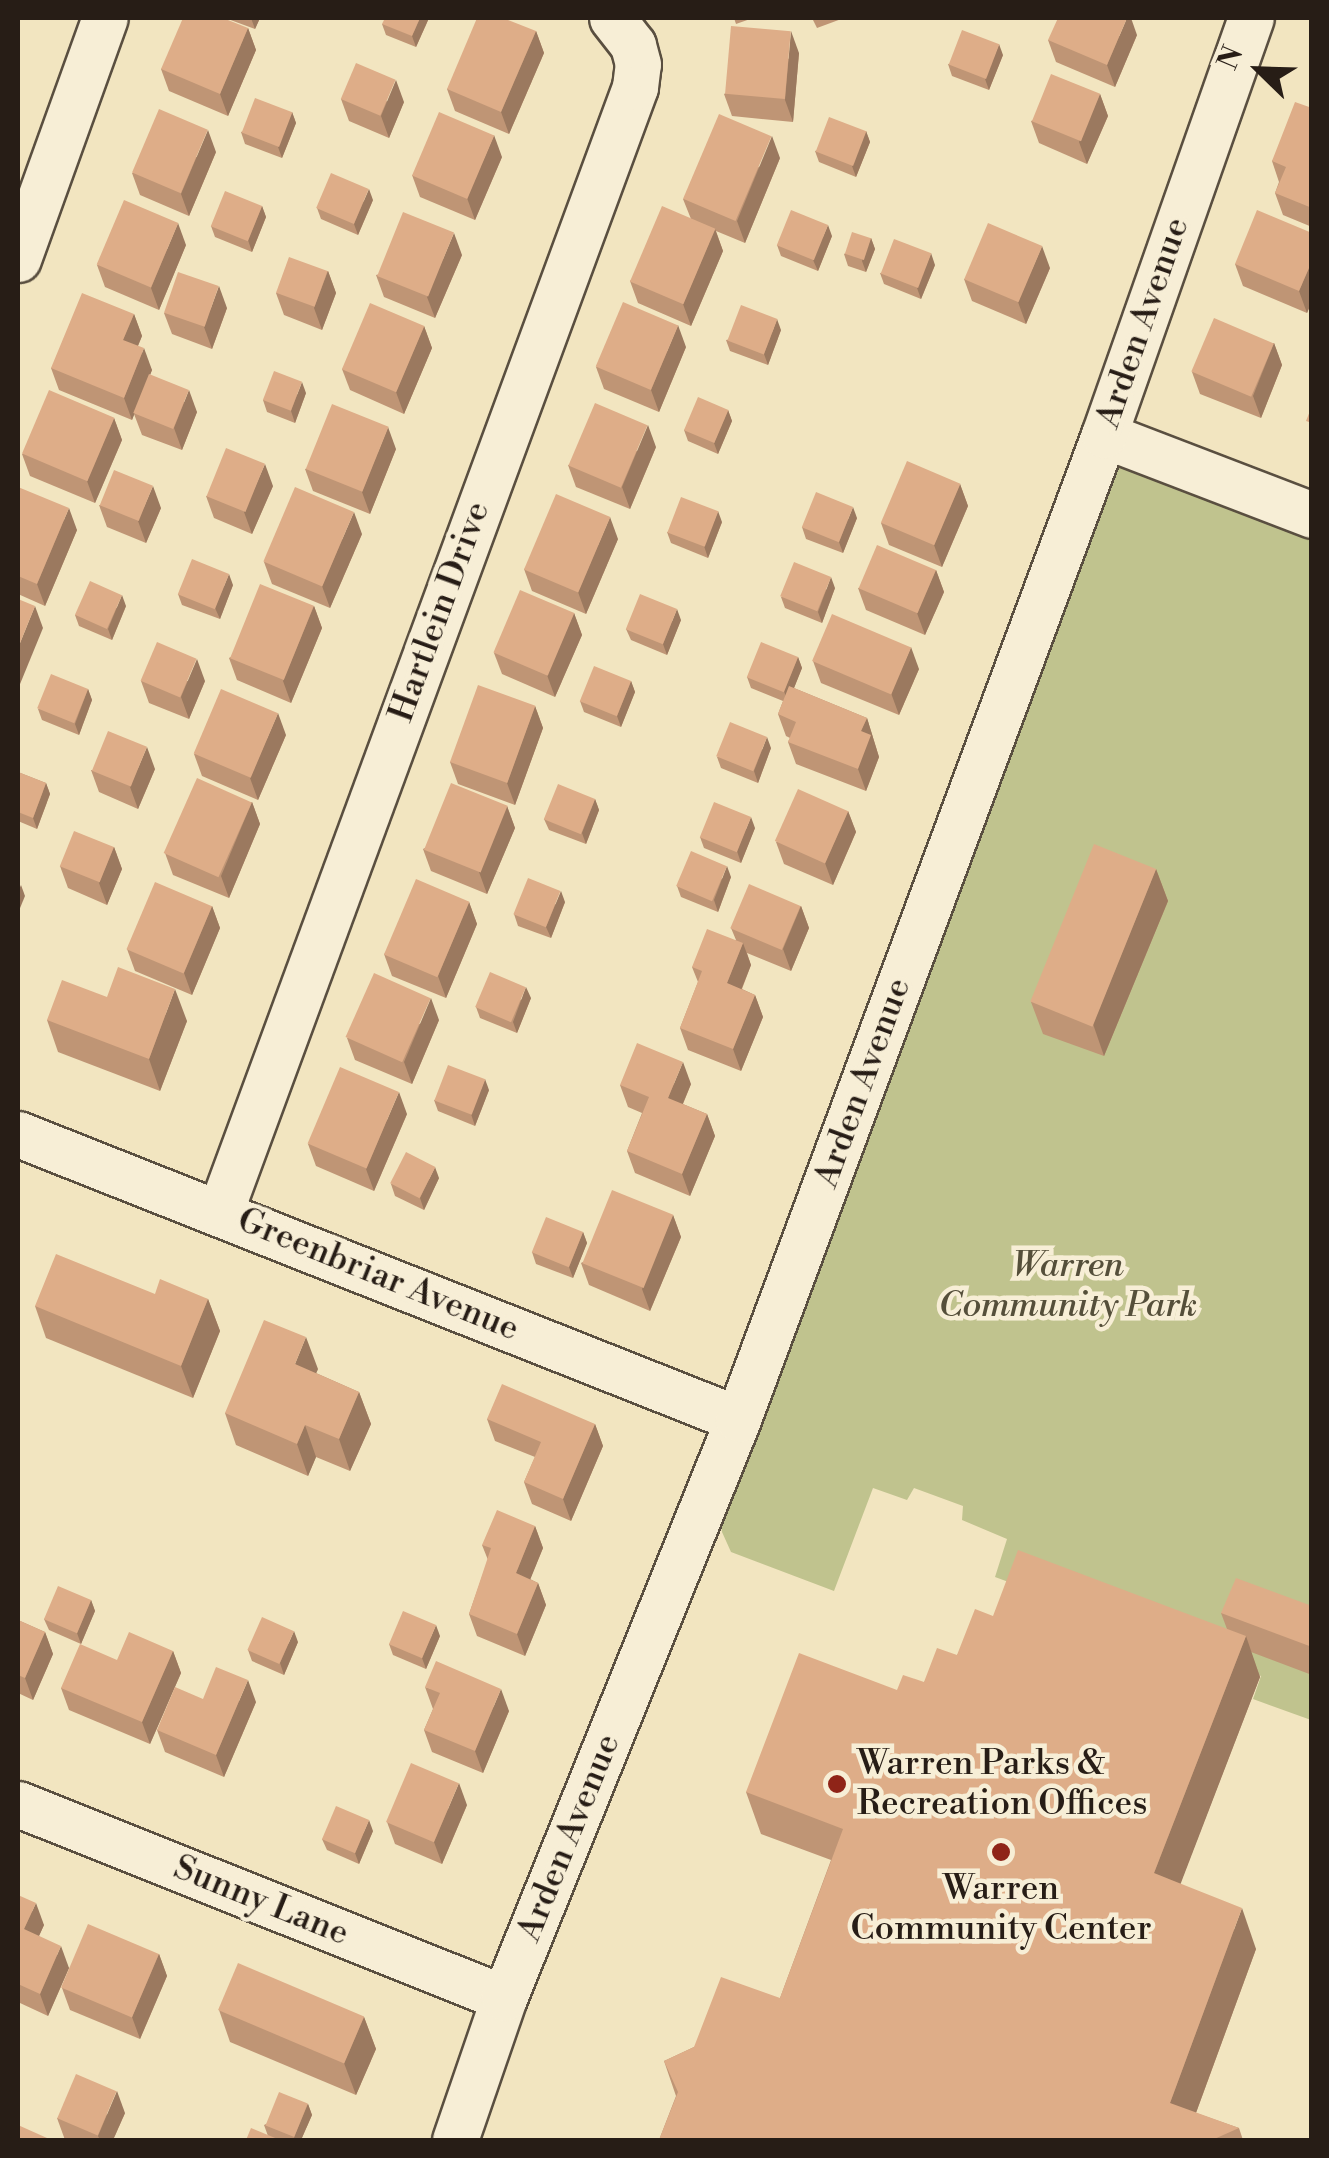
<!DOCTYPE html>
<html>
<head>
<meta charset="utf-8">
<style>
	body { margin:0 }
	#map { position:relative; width:1329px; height:2158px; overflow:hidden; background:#f2e5c0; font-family:"Libre Bodoni",serif }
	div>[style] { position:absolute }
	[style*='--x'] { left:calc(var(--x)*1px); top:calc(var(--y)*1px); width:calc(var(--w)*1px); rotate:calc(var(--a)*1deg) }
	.green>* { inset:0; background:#c0c38e }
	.roads { filter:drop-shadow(2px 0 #5a4f40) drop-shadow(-2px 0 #5a4f40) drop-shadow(0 2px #5a4f40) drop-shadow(0 -2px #5a4f40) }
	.minor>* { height:45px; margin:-22.5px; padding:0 22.5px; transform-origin:22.5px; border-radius:22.5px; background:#f7eed6 }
	.wall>* { inset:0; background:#bf9575 }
	.shaded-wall>* { inset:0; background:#9b795f }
	.building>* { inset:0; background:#dead88; transform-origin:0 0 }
	.dots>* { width:28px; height:28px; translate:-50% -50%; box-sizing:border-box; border:5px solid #f7eed6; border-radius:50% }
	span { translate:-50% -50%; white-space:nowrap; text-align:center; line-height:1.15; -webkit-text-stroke:9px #f7eed6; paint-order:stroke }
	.street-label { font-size:35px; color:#271d16 }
	.park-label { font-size:35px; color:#554f3a; font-style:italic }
	.poi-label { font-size:35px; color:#271d16 }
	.left { translate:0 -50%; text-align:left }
	.frame { position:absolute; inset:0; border:20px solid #271d16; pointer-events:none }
	.north { position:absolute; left:1209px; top:20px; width:100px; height:100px; -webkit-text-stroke:8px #f7eed6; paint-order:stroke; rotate:293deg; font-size:28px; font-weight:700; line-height:40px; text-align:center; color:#271d16 }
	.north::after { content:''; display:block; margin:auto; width:35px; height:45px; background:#271d16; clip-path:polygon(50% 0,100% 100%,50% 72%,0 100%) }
</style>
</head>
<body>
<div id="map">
	<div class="green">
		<div style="clip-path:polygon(1130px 464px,1311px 524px,1311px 1720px,1253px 1699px,1261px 1676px,995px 1577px,1007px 1539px,962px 1520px,963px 1506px,914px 1488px,907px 1500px,873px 1488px,834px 1591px,731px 1552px,722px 1532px,720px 1514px,1108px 479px,1116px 469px)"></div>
	</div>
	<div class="roads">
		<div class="minor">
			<div style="--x:18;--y:259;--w:256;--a:-70.2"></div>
			<div style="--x:1104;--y:435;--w:223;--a:21"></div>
			<div style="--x:18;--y:1134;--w:774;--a:21.6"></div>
			<div style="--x:220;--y:1212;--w:1199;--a:-69.75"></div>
			<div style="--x:635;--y:87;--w:23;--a:-83"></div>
			<div style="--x:638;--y:64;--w:20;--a:-105"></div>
			<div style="--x:633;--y:45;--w:34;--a:-128"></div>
			<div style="--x:18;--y:1804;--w:523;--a:21.76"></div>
			<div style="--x:455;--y:2140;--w:150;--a:-71"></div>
			<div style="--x:504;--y:1998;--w:624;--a:-67.99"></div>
			<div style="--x:738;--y:1419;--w:1050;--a:-69.6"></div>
			<div style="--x:1104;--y:435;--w:442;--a:-70.6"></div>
		</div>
	</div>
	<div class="wall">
		<div style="clip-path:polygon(225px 18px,260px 18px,255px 29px)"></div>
		<div style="clip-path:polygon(429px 18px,416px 47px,386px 35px,382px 24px)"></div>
		<div style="clip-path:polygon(734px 18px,753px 18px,736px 24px)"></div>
		<div style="clip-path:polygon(812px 18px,844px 18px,817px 28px)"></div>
		<div style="clip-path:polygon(248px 28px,256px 50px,228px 116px,169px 91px,161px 69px)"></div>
		<div style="clip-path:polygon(536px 31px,544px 53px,509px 134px,455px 111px,447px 89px)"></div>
		<div style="clip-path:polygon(1137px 35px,1115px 87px,1056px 62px,1048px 40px)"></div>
		<div style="clip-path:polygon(799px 53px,793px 122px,732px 116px,724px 94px)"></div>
		<div style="clip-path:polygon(1003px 55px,989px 90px,952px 76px,948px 64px)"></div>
		<div style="clip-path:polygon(1100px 94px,1108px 116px,1087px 164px,1039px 143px,1031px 121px)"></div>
		<div style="clip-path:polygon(341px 99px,404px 102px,389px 138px,349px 121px)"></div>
		<div style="clip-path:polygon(1312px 108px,1312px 227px,1283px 215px,1275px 193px,1279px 182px,1272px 161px)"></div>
		<div style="clip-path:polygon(292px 112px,296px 123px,282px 158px,245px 144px,241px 132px)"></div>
		<div style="clip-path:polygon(866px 131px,870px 142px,856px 177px,819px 162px,815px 151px)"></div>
		<div style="clip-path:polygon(216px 152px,189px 216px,140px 195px,132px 173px)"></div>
		<div style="clip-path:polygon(502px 157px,475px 220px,420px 197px,412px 175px)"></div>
		<div style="clip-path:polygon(780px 158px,745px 243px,716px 231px,723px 251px,691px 326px,638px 303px,630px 281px,691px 219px,683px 199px)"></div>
		<div style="clip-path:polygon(373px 200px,358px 235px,321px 219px,317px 208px)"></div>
		<div style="clip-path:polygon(262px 206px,266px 217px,252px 252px,215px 237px,211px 226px)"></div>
		<div style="clip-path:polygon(1312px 233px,1312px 301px,1307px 313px,1243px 286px,1235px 264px)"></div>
		<div style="clip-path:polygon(832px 236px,818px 271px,781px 256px,777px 245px)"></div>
		<div style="clip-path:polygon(871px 238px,875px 249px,866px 272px,848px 266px,844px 254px)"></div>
		<div style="clip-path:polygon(186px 245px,159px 310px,105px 287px,97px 265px)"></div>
		<div style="clip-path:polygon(462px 255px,435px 318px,384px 297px,376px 275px)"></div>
		<div style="clip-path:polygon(935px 265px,921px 299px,884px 284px,880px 273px)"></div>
		<div style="clip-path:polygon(1050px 268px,1026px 324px,972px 301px,964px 279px)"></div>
		<div style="clip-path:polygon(328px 271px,336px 293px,322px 330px,284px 315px,276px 293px)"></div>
		<div style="clip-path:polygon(227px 308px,212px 349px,172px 334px,164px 313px)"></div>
		<div style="clip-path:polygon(134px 314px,142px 336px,138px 346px,152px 370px,150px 375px,197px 412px,182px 450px,142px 435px,134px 414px,132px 420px,59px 390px,51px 368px)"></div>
		<div style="clip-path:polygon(424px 326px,432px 348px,404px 414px,350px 390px,342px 369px)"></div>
		<div style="clip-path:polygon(781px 330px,768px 365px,730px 351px,726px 340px)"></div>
		<div style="clip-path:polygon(1274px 343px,1282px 365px,1261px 418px,1200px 394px,1192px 372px)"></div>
		<div style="clip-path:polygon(686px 347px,659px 412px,604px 389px,596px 367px)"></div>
		<div style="clip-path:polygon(306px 393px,295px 423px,267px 412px,263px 400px)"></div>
		<div style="clip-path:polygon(728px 410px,732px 421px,718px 454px,688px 441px,684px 430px)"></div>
		<div style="clip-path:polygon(114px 418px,122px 440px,95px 503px,30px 476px,22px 454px)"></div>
		<div style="clip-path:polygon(656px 447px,630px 509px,576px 487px,568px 465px)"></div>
		<div style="clip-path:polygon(396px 449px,370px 514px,313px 491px,305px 469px)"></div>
		<div style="clip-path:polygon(960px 484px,968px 506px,942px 567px,889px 545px,881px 523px)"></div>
		<div style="clip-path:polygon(273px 486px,252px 534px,214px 518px,206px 496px)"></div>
		<div style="clip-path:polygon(18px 487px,77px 530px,45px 606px,18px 594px)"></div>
		<div style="clip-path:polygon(99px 505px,161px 508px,146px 543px,107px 527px)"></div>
		<div style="clip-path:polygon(857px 518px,843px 553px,806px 539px,802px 527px)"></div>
		<div style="clip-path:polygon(722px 522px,708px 558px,671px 543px,667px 532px)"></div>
		<div style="clip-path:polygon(362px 534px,330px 608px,272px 584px,264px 562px)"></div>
		<div style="clip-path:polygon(618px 539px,586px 614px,532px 591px,524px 569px)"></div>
		<div style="clip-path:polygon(936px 570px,944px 592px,925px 635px,866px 610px,858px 588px)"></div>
		<div style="clip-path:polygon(233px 585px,220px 619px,182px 605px,178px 594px)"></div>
		<div style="clip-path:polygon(835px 588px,822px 623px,785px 608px,781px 597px)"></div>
		<div style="clip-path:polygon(126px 606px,112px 640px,79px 626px,75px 615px)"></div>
		<div style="clip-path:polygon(314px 606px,322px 628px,291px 703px,237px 680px,229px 658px)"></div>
		<div style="clip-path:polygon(574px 613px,582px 635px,555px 697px,502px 674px,494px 653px)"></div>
		<div style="clip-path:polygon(681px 620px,667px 655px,631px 640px,626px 629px)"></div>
		<div style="clip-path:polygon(798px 657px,802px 668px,794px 688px,867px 718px,879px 757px,866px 791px,796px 764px,788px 742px,790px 738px,786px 736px,778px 714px,783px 701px,751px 688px,747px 677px)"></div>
		<div style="clip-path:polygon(813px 661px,919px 669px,899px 715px,821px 683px)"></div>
		<div style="clip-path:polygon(141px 681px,205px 681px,189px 719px,149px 703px)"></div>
		<div style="clip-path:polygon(631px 681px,635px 692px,621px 727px,584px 712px,580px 701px)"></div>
		<div style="clip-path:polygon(88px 689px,92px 700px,79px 735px,42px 720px,38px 709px)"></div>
		<div style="clip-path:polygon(535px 706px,543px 728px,515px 805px,458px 784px,450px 762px)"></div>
		<div style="clip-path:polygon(286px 735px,258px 800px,202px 776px,194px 754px)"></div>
		<div style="clip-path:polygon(771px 748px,758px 783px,721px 768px,717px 757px)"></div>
		<div style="clip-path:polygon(155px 769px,138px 809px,99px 792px,91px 770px)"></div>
		<div style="clip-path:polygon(18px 772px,46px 783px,50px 794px,37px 829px,18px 821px)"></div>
		<div style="clip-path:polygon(595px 799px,599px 810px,586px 844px,549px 830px,544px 819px)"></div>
		<div style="clip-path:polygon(252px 802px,260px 824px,229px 898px,173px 875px,165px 853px)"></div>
		<div style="clip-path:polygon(507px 806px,515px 828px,487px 894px,431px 871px,423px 849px)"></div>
		<div style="clip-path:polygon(848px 811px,856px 832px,833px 885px,784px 864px,776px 842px)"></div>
		<div style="clip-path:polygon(755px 828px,741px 863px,704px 848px,700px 837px)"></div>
		<div style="clip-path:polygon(114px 847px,122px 869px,107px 905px,68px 888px,60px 866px)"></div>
		<div style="clip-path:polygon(1156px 869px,1168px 901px,1104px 1056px,1043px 1034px,1031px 1002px)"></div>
		<div style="clip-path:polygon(731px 877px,718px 912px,681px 897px,677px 886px)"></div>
		<div style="clip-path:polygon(469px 902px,477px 924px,446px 998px,392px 976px,384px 954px)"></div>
		<div style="clip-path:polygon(565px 902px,551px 938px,518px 926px,514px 914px)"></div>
		<div style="clip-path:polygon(212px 906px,220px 928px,192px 995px,135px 971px,127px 949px)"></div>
		<div style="clip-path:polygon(801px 906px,809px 928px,791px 971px,747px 953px,751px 965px,742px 989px,755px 995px,763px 1017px,741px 1071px,688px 1050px,680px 1028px,698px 982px,692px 967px,736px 940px,731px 928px)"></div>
		<div style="clip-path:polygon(107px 997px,187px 1021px,160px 1091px,58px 1052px,47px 1020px)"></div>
		<div style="clip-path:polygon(531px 998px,517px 1033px,480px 1018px,476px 1007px)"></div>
		<div style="clip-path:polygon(439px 1020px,412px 1084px,355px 1060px,347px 1038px)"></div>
		<div style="clip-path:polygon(691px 1084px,683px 1104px,707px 1114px,715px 1136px,690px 1196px,635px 1173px,627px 1151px,642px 1113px,628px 1107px,620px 1085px)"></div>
		<div style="clip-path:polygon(489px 1090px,475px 1126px,438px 1111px,434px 1100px)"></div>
		<div style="clip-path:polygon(407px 1114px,374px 1191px,316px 1166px,308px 1144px)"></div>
		<div style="clip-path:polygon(439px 1178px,424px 1210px,395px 1196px,391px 1184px)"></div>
		<div style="clip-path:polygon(673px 1215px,681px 1237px,650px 1311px,589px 1285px,581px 1263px)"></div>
		<div style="clip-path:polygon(583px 1232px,587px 1243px,573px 1278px,536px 1264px,532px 1252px)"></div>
		<div style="clip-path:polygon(155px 1294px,208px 1299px,220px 1331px,193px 1398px,46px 1338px,35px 1306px)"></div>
		<div style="clip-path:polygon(318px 1369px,316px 1373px,359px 1392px,371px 1424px,350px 1471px,316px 1457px,308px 1476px,236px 1445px,225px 1413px)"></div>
		<div style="clip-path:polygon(487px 1419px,595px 1424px,603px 1446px,571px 1521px,532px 1504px,524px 1482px,535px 1457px,495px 1441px)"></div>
		<div style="clip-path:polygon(535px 1526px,543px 1548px,530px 1579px,538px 1583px,546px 1605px,525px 1656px,477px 1636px,469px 1614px,488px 1560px,482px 1545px)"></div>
		<div style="clip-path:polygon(91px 1600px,95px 1611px,81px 1644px,49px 1630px,44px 1619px)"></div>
		<div style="clip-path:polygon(1312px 1606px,1312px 1675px,1251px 1652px,1260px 1677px,1180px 1884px,1256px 1949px,1196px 2113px,1239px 2128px,1243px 2140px,659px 2140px,676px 2096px,664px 2061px,694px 2047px,780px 1998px,831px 1860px,761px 1834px,746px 1792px,897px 1690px,924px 1682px,957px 1655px,993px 1616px,1227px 1629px,1221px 1613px)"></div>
		<div style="clip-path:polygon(18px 1620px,45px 1632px,53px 1654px,33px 1700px,18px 1693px)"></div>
		<div style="clip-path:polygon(440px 1636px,426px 1669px,393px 1655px,389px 1644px)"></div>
		<div style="clip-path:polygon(298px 1642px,284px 1675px,252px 1661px,248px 1650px)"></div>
		<div style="clip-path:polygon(173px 1651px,181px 1673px,150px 1744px,69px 1710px,61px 1688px,117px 1660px)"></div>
		<div style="clip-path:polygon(425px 1687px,509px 1711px,483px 1773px,432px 1752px,424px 1730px,433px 1709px)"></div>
		<div style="clip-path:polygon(203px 1699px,256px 1702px,224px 1777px,165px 1752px,157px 1730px)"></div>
		<div style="clip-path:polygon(467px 1805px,442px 1864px,395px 1844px,387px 1822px)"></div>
		<div style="clip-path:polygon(373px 1831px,359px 1864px,327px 1850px,322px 1839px)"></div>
		<div style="clip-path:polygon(18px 1895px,44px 1925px,39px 1936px,69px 1968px,48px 2016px,20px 2003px,18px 1998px)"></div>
		<div style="clip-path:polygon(159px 1954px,167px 1976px,140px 2039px,70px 2010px,62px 1988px)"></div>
		<div style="clip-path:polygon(219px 2010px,364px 2017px,376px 2049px,356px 2095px,230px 2042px)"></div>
		<div style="clip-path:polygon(308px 2104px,312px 2115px,301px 2140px,246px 2140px,268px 2136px,264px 2125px)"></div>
		<div style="clip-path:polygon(125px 2113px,113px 2140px,65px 2140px,57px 2118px)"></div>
	</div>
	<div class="shaded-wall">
		<div style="clip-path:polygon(251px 18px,260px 18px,255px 29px)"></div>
		<div style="clip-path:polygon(420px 18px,429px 18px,416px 47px,412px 36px)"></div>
		<div style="clip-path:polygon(1127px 18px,1131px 18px,1137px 35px,1115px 87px,1107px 65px)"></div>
		<div style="clip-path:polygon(248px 28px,256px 50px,228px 116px,220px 94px)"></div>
		<div style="clip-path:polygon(536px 31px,544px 53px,509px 134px,501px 112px)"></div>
		<div style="clip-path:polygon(791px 31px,799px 53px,793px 122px,785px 100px)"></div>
		<div style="clip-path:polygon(999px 44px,1003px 55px,989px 90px,985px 79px)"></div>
		<div style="clip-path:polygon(396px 80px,404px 102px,389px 138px,381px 116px)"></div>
		<div style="clip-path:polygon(1100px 94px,1108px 116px,1087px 164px,1079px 142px)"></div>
		<div style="clip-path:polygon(292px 112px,296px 123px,282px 158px,278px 147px)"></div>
		<div style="clip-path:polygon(208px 130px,216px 152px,189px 216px,181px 194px)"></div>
		<div style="clip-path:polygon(866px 131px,870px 142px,856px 177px,852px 166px)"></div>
		<div style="clip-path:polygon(494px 135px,502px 157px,475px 220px,467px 198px)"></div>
		<div style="clip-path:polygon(772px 136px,780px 158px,745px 243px,737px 221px)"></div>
		<div style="clip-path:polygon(369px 189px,373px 200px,358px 235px,354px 224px)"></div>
		<div style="clip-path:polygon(262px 206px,266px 217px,252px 252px,248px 240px)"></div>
		<div style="clip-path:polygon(178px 223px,186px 245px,159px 310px,151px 288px)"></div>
		<div style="clip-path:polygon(828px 225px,832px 236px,818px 271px,813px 260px)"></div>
		<div style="clip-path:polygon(715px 229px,723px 251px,691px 326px,683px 304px)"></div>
		<div style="clip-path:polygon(454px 233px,462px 255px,435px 318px,427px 297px)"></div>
		<div style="clip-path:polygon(871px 238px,875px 249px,866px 272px,862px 261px)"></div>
		<div style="clip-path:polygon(1042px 246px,1050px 268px,1026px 324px,1018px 302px)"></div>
		<div style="clip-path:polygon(931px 253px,935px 265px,921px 299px,917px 288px)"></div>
		<div style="clip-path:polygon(1312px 261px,1312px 301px,1307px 313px,1299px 291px)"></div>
		<div style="clip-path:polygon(328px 271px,336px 293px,322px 330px,314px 308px)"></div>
		<div style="clip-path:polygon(219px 286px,227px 308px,212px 349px,204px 327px)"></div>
		<div style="clip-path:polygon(134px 314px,142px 336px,131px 362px,123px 340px)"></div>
		<div style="clip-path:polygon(777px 319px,781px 330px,768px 365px,764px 354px)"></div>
		<div style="clip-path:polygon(678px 325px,686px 347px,659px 412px,651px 390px)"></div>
		<div style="clip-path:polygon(424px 326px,432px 348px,404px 414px,396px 392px)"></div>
		<div style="clip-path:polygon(1274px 343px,1282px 365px,1261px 418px,1253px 396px)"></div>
		<div style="clip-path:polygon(144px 348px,152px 370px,132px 420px,124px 398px)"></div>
		<div style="clip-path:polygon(302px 382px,306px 393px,295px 423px,291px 411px)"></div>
		<div style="clip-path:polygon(189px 390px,197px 412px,182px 450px,174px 428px)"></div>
		<div style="clip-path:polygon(728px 410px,732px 421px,718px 454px,714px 443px)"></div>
		<div style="clip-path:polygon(114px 418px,122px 440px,95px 503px,87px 481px)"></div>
		<div style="clip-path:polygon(648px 425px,656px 447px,630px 509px,622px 487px)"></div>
		<div style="clip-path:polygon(388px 427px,396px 449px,370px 514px,362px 492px)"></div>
		<div style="clip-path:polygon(265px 464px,273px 486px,252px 534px,244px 512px)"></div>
		<div style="clip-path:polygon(960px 484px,968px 506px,942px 567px,934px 545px)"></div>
		<div style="clip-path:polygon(153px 486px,161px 508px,146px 543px,138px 521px)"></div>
		<div style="clip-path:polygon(853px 507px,857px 518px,843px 553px,839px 542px)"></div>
		<div style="clip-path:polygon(69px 508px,77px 530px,45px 606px,37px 584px)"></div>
		<div style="clip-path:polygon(718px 511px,722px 522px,708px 558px,704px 546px)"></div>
		<div style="clip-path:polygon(354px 512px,362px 534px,330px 608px,322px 586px)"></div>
		<div style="clip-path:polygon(610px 517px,618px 539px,586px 614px,578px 592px)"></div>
		<div style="clip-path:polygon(936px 570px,944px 592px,925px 635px,917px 613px)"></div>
		<div style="clip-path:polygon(229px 574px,233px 585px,220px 619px,215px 608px)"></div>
		<div style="clip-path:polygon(831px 577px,835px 588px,822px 623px,818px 612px)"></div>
		<div style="clip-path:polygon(122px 595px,126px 606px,112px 640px,108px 629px)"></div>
		<div style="clip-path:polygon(35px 606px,43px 628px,18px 689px,18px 648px)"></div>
		<div style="clip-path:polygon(314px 606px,322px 628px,291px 703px,283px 681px)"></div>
		<div style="clip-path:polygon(677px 609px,681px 620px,667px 655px,663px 644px)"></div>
		<div style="clip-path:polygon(574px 613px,582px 635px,555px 697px,547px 675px)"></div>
		<div style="clip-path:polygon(911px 647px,919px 669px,899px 715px,891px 693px)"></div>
		<div style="clip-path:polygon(798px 657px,802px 668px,788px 703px,784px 691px)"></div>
		<div style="clip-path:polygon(197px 659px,205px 681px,189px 719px,181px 697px)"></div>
		<div style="clip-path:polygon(631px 681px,635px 692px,621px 727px,617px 716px)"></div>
		<div style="clip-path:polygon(88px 689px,92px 700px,79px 735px,75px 724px)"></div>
		<div style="clip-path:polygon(535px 706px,543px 728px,515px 805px,507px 783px)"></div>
		<div style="clip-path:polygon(278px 713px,286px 735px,258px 800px,250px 778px)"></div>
		<div style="clip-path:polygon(867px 718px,879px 757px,866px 791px,858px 769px,861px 731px)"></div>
		<div style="clip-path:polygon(767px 737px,771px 748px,758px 783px,754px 771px)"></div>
		<div style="clip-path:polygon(147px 747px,155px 769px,138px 809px,130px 787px)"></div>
		<div style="clip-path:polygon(46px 783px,50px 794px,37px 829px,33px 818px)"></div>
		<div style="clip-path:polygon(595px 799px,599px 810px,586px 844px,582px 833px)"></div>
		<div style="clip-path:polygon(252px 802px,260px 824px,229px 898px,221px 876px)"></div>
		<div style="clip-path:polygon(507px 806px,515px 828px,487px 894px,479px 872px)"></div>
		<div style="clip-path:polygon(848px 811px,856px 832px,833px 885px,825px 863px)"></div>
		<div style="clip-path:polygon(751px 817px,755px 828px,741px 863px,737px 851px)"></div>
		<div style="clip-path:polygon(114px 847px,122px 869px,107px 905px,99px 883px)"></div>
		<div style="clip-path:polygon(727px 866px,731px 877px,718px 912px,714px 900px)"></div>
		<div style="clip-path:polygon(1156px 869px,1168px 901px,1104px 1056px,1093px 1024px)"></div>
		<div style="clip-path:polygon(21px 885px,25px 896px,18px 913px,18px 892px)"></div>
		<div style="clip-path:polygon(561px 891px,565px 902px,551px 938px,546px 927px)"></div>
		<div style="clip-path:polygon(469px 902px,477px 924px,446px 998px,438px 976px)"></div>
		<div style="clip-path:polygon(212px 906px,220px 928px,192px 995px,184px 973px)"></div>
		<div style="clip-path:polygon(801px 906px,809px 928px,791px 971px,783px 949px)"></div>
		<div style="clip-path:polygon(743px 943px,751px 965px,735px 1005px,727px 983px)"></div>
		<div style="clip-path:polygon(526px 987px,531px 998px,517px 1033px,513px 1022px)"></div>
		<div style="clip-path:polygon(175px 989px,187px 1021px,160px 1091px,149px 1059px)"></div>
		<div style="clip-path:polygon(755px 995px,763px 1017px,741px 1071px,733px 1049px)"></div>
		<div style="clip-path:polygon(431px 998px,439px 1020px,412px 1084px,404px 1062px)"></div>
		<div style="clip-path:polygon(683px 1062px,691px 1084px,676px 1120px,668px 1098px)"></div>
		<div style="clip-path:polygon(485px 1079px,489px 1090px,475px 1126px,471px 1114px)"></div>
		<div style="clip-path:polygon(399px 1092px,407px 1114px,374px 1191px,366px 1169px)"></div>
		<div style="clip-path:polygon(707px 1114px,715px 1136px,690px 1196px,682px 1174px)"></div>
		<div style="clip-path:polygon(435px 1167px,439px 1178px,424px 1210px,420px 1198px)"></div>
		<div style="clip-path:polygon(673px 1215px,681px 1237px,650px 1311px,642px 1289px)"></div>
		<div style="clip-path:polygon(583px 1232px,587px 1243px,573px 1278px,569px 1267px)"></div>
		<div style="clip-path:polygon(208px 1299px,220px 1331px,193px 1398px,181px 1366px)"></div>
		<div style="clip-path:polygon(306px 1337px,318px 1369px,306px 1396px,295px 1364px)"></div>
		<div style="clip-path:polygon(359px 1392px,371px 1424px,350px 1471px,339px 1439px)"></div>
		<div style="clip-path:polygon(595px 1424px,603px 1446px,571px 1521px,563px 1499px)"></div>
		<div style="clip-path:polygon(305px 1425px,316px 1457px,308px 1476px,297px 1444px)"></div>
		<div style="clip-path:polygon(535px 1526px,543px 1548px,524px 1595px,516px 1573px)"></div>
		<div style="clip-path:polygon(538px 1583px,546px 1605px,525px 1656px,517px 1634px)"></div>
		<div style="clip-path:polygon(91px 1600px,95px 1611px,81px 1644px,77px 1633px)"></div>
		<div style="clip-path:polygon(436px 1625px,440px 1636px,426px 1669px,422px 1658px)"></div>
		<div style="clip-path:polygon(294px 1631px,298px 1642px,284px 1675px,280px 1663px)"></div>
		<div style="clip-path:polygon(45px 1632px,53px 1654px,33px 1700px,25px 1678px)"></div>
		<div style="clip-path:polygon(1246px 1636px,1260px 1677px,1169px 1914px,1154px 1873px)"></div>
		<div style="clip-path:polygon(173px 1651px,181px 1673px,150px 1744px,142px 1722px)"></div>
		<div style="clip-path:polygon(248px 1680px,256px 1702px,224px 1777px,216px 1755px)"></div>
		<div style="clip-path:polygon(501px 1689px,509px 1711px,483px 1773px,475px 1751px)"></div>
		<div style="clip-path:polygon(459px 1783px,467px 1805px,442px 1864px,434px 1842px)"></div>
		<div style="clip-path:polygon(369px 1820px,373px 1831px,359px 1864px,355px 1853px)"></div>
		<div style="clip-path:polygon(36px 1903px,44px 1925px,32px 1951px,24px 1929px)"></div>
		<div style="clip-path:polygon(1242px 1908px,1256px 1949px,1186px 2140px,1170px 2103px)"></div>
		<div style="clip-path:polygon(61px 1946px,69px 1968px,48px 2016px,40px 1994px)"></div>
		<div style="clip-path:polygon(159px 1954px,167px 1976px,140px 2039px,132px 2017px)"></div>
		<div style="clip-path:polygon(364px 2017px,376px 2049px,356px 2095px,344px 2063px)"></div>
		<div style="clip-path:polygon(117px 2091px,125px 2113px,113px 2140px,100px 2140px,98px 2136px)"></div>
		<div style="clip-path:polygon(308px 2104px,312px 2115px,301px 2140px,295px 2140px,294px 2137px)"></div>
	</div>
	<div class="building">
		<div style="clip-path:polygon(183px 18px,223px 18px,248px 28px,220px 94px,161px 69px)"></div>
		<div style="clip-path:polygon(385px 18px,420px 18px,412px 36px,382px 24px)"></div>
		<div style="clip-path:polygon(477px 18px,503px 18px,536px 31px,501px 112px,447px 89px)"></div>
		<div style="clip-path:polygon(1058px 18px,1127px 18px,1107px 65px,1048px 40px)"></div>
		<div style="left:731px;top:26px;width:60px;height:68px;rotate:5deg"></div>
		<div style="left:962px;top:30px;width:40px;height:37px;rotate:21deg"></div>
		<div style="left:356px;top:63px;width:43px;height:39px;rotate:23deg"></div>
		<div style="left:1051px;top:74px;width:53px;height:51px;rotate:22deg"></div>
		<div style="left:255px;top:98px;width:40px;height:37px;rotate:21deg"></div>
		<div style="clip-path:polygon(1295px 102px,1312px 108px,1312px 208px,1275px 193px,1286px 167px,1272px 161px)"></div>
		<div style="left:159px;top:109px;width:53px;height:69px;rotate:23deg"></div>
		<div style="left:439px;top:112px;width:60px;height:69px;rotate:23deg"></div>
		<div style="left:719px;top:114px;width:57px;height:92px;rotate:23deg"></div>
		<div style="left:829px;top:117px;width:40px;height:37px;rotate:21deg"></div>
		<div style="left:331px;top:173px;width:41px;height:38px;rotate:23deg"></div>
		<div style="left:225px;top:191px;width:40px;height:38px;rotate:22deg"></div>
		<div style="left:124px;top:200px;width:59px;height:70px;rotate:23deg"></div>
		<div style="left:662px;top:206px;width:58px;height:82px;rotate:23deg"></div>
		<div style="left:791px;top:210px;width:40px;height:38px;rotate:22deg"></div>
		<div style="clip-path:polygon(1257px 210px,1312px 233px,1312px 261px,1299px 291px,1235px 264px)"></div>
		<div style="left:403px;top:212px;width:55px;height:69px;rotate:22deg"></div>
		<div style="left:988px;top:223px;width:59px;height:61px;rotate:23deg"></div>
		<div style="left:852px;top:232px;width:20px;height:23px;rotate:18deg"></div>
		<div style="left:894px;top:239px;width:40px;height:37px;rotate:21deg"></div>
		<div style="left:289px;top:257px;width:41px;height:38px;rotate:20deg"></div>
		<div style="left:178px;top:272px;width:43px;height:43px;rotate:19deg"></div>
		<div style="clip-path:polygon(82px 293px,134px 314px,123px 340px,144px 348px,124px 398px,51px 368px)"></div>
		<div style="left:623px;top:302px;width:60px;height:70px;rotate:23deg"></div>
		<div style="left:370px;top:303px;width:59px;height:72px;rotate:23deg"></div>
		<div style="left:741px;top:305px;width:39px;height:38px;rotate:21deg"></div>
		<div style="left:1214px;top:318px;width:65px;height:58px;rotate:23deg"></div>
		<div style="left:274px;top:371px;width:30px;height:31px;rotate:21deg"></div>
		<div style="left:149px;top:374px;width:43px;height:42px;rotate:22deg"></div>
		<div style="left:49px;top:390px;width:71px;height:69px;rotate:23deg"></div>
		<div style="left:698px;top:397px;width:33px;height:36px;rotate:23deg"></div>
		<div style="left:595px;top:403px;width:57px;height:68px;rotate:23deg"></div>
		<div style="left:332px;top:404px;width:61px;height:70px;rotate:22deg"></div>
		<div style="clip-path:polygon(1312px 406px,1312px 423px,1306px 421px)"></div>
		<div style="left:226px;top:448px;width:42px;height:52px;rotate:22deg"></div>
		<div style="left:907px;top:461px;width:58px;height:67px;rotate:23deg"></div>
		<div style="left:114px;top:470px;width:42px;height:38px;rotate:22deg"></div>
		<div style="clip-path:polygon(18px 487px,69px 508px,37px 584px,18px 576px)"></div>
		<div style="left:295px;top:487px;width:64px;height:81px;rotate:23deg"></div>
		<div style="left:816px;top:492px;width:40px;height:38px;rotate:22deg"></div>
		<div style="left:556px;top:494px;width:59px;height:82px;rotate:23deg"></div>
		<div style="left:681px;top:497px;width:40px;height:38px;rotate:21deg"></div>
		<div style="left:877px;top:545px;width:64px;height:47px;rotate:23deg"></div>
		<div style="left:192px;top:559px;width:40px;height:38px;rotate:22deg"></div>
		<div style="left:794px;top:562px;width:40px;height:37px;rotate:22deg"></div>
		<div style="left:90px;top:581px;width:35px;height:37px;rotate:24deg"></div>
		<div style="left:260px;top:584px;width:58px;height:80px;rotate:22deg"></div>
		<div style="left:520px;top:590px;width:59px;height:68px;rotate:23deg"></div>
		<div style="left:640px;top:594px;width:40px;height:38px;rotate:22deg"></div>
		<div style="clip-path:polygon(18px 599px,35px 606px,18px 648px)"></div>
		<div style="left:832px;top:614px;width:86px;height:51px;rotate:23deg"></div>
		<div style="left:157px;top:642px;width:43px;height:42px;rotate:23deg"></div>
		<div style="left:761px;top:642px;width:40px;height:38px;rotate:22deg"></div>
		<div style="left:594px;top:666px;width:40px;height:38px;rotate:22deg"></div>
		<div style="left:51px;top:674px;width:40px;height:37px;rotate:22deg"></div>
		<div style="left:478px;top:685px;width:61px;height:82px;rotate:20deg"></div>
		<div style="clip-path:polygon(789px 686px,867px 718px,861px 731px,871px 735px,858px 769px,788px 742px,796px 722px,778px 714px)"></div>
		<div style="left:221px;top:689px;width:62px;height:70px;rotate:23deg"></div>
		<div style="left:730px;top:722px;width:40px;height:37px;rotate:22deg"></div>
		<div style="left:108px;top:731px;width:42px;height:43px;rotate:22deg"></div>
		<div style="clip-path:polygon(18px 772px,46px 783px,33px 818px,18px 812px)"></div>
		<div style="left:197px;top:778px;width:60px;height:82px;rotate:24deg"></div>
		<div style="left:451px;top:783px;width:61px;height:72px;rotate:22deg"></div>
		<div style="left:558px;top:784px;width:40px;height:38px;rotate:22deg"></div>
		<div style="left:798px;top:789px;width:55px;height:57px;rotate:24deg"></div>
		<div style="left:714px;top:802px;width:40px;height:38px;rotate:22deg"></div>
		<div style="left:74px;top:831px;width:43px;height:38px;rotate:22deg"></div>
		<div style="left:1094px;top:844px;width:67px;height:170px;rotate:22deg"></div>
		<div style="left:691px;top:851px;width:39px;height:38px;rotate:23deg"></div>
		<div style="left:528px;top:878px;width:35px;height:39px;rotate:22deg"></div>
		<div style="left:416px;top:879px;width:58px;height:82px;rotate:23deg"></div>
		<div style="left:155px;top:882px;width:62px;height:73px;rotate:23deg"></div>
		<div style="left:749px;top:884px;width:56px;height:48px;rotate:23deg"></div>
		<div style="clip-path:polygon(707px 929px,743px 943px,727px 983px,755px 995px,733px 1049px,680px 1028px,702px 971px,692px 967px)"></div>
		<div style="clip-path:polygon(118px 967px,175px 989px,149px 1059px,47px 1020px,62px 980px,107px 997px)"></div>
		<div style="left:490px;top:972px;width:39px;height:38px;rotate:23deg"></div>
		<div style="left:374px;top:973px;width:62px;height:70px;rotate:24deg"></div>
		<div style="clip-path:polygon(637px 1043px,683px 1062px,668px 1098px,707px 1114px,682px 1174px,627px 1151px,649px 1097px,620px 1085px)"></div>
		<div style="left:448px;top:1065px;width:40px;height:38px;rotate:21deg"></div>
		<div style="left:340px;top:1067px;width:64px;height:83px;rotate:23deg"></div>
		<div style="left:406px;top:1152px;width:33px;height:35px;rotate:27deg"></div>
		<div style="left:612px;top:1190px;width:66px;height:79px;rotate:22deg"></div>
		<div style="left:546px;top:1217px;width:40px;height:38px;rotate:22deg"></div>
		<div style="clip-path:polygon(56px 1254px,155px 1294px,160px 1279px,208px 1299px,181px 1366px,35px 1306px)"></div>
		<div style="clip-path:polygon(264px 1320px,306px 1337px,295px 1364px,359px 1392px,339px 1439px,305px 1425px,297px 1444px,225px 1413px)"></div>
		<div style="clip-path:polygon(502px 1384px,595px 1424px,563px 1499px,524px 1482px,541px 1442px,487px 1419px)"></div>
		<div style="clip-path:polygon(497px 1510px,535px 1526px,516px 1573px,538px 1583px,517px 1634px,469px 1614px,491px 1548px,482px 1545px)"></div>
		<div style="clip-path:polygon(1018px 1550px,1246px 1636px,1154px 1873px,1242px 1908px,1170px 2103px,1239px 2128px,1212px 2140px,659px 2140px,678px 2092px,664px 2061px,694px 2047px,721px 1977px,780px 1998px,843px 1829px,746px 1792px,799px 1653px,897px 1690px,903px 1675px,924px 1682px,937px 1648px,957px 1655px,975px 1609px,993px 1616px)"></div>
		<div style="clip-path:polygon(1236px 1578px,1312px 1606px,1312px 1647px,1221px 1613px)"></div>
		<div style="left:58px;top:1586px;width:36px;height:36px;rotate:23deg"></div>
		<div style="left:403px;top:1611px;width:36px;height:36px;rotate:23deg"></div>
		<div style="left:262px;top:1617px;width:35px;height:36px;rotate:24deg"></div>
		<div style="clip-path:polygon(18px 1620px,45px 1632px,25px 1678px,18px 1675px)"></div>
		<div style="clip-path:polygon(129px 1632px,173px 1651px,142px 1722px,61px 1688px,80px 1644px,117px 1660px)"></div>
		<div style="clip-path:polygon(436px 1661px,501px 1689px,475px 1751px,424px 1730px,440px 1693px,425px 1687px)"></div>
		<div style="clip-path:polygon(216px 1667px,248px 1680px,216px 1755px,157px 1730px,175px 1687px,203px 1699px)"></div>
		<div style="left:411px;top:1763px;width:52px;height:64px;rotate:23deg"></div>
		<div style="left:336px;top:1806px;width:36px;height:36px;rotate:23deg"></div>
		<div style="clip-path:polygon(18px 1895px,36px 1903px,24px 1929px,61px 1946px,40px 1994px,18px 1984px)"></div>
		<div style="left:88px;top:1924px;width:77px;height:69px;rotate:23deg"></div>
		<div style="left:238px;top:1963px;width:137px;height:51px;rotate:23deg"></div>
		<div style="left:76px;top:2074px;width:44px;height:48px;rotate:23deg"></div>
		<div style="left:279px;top:2092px;width:31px;height:36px;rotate:22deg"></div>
		<div style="clip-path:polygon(18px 2125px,47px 2138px,46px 2140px,18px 2140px)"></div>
		<div style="clip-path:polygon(251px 2128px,280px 2140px,246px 2140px)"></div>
	</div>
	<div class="dots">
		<div style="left:837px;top:1784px;background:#8f2418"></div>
		<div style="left:1001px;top:1852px;background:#8f2418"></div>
	</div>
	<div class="street-label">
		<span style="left:1143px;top:323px;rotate:-71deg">Arden Avenue</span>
		<span style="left:440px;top:612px;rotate:-70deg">Hartlein Drive</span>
		<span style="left:863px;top:1083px;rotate:-70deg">Arden Avenue</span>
		<span style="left:378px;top:1275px;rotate:22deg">Greenbriar Avenue</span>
		<span style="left:569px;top:1838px;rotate:-68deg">Arden Avenue</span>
		<span style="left:261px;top:1901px;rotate:22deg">Sunny Lane</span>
	</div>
	<div class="park-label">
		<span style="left:1068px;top:1286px">Warren<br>Community Park</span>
	</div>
	<div class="poi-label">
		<span class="left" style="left:857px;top:1784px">Warren Parks &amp;<br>Recreation Offices</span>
		<span style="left:1001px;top:1909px">Warren<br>Community Center</span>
	</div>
	<div class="frame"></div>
	<div class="north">N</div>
</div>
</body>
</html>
